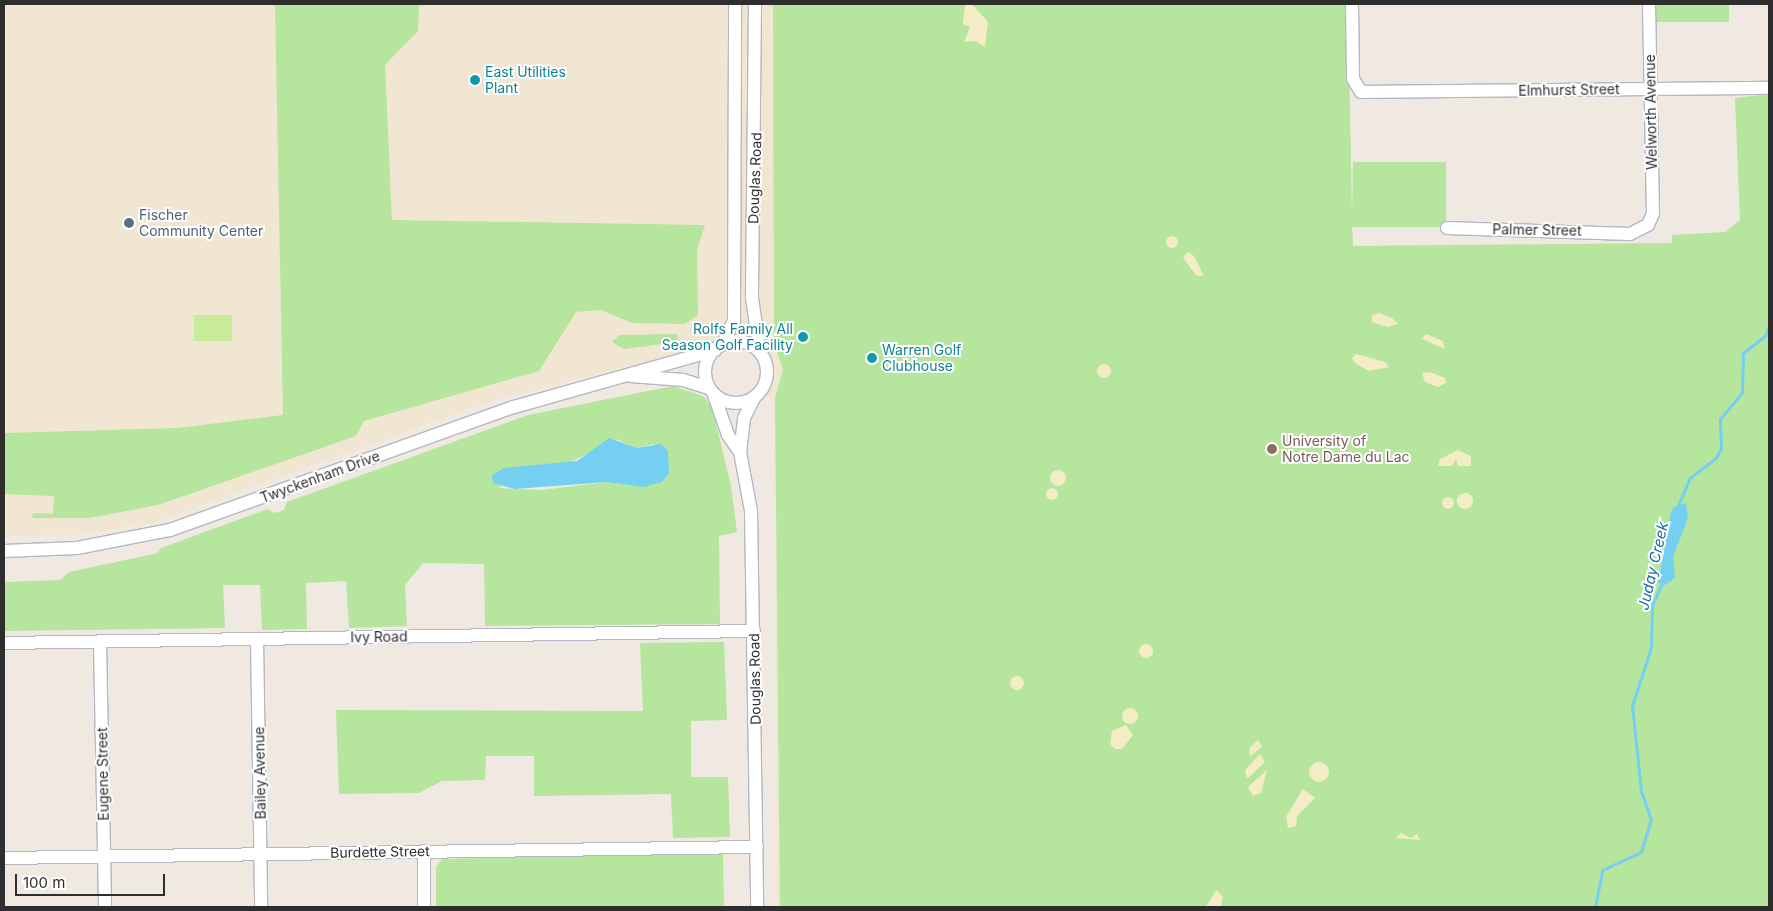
<!DOCTYPE html>
<html>
<head>
<meta charset="utf-8">
<style>
	body { margin:0 }
	#map { position:relative; width:1773px; height:911px; overflow:hidden; background:#efe9e1; font-family:Inter,sans-serif }
	div>[style] { position:absolute }
	[style*='--x'] { left:calc(var(--x)*1px); top:calc(var(--y)*1px); width:calc(var(--w)*1px); rotate:calc(var(--a)*1deg) }
	.education>* { inset:0; background:#f0e6d1 }
	.green>* { inset:0; background:#b6e59e; transform-origin:0 0 }
	.sand>* { inset:0; background:#f3ecc5 }
	.round { border-radius:50% }
	.pitch>* { inset:0; background:#c9ec9a; transform-origin:0 0 }
	.water>* { inset:0; background:#75cff0 }
	.stream>* { height:3px; margin:-1.5px; padding:0 1.5px; transform-origin:1.5px; border-radius:1.5px; background:#75cff0 }
	.roads { filter:drop-shadow(1px 0 #b4b7c1) drop-shadow(-1px 0 #b4b7c1) drop-shadow(0 1px #b4b7c1) drop-shadow(0 -1px #b4b7c1) }
	.minor>* { height:12px; margin:-6px; padding:0 6px; transform-origin:6px; border-radius:6px; background:#fff }
	.minor>.ring { margin:-6px; padding:0; box-sizing:content-box; background:none; border:12px solid #fff; border-radius:50% }
	.dots>* { width:14px; height:14px; translate:-50% -50%; box-sizing:border-box; border:2px solid #fff; border-radius:50% }
	span { translate:-50% -50%; white-space:nowrap; text-align:center; line-height:1.15; -webkit-text-stroke:4px #fff; paint-order:stroke }
	.culture-label { font-size:14px; color:#0d838f }
	.left { translate:0 -50%; text-align:left }
	.right { translate:-100% -50%; text-align:right }
	.street-label { font-size:14px; color:#2e2e2e }
	.service-label { font-size:14px; color:#4e5e75 }
	.education-label { font-size:14px; color:#785e54 }
	.water-label { font-size:15px; color:#0d6fa3; font-style:italic }
	.frame { position:absolute; inset:0; border:5px solid #2e2e2e; pointer-events:none }
	.scale { position:absolute; left:15px; top:874px; width:150px; height:22px; box-sizing:border-box; border:2px solid #2e2e2e; border-top:0; padding-left:6px; font-size:15px; line-height:18px; white-space:nowrap; color:#2e2e2e; -webkit-text-stroke:4px #fff; paint-order:stroke }
</style>
</head>
<body>
<div id="map">
	<div class="education">
		<div style="clip-path:polygon(4px 4px,1348px 4px,1353px 246px,1769px 241px,1769px 907px,778px 907px,774px 403px,766px 394px,773px 373px,760px 323px,727px 324px,720px 335px,701px 348px,500px 398px,156px 522px,86px 534px,4px 537px)"></div>
	</div>
	<div class="green">
		<div style="clip-path:polygon(275px 4px,419px 4px,418px 31px,385px 65px,392px 220px,705px 225px,697px 250px,698px 315px,685px 324px,632px 323px,601px 310px,576px 312px,539px 371px,364px 421px,356px 436px,158px 505px,89px 518px,32px 518px,33px 513px,53px 514px,54px 496px,4px 494px,4px 433px,178px 428px,283px 415px)"></div>
		<div style="clip-path:polygon(773px 4px,1348px 4px,1352px 217px,1353px 162px,1446px 162px,1446px 227px,1352px 227px,1353px 246px,1672px 243px,1672px 235px,1725px 232px,1740px 220px,1735px 98px,1769px 94px,1769px 907px,780px 907px,775px 398px,783px 370px,774px 343px)"></div>
		<div style="left:1656px;top:4px;width:73px;height:18px"></div>
		<div style="clip-path:polygon(677px 334px,679px 342px,624px 349px,612px 342px,619px 335px)"></div>
		<div style="clip-path:polygon(evenodd,673px 386px,703px 396px,712px 407px,731px 486px,737px 532px,719px 536px,720px 624px,485px 626px,484px 564px,423px 563px,405px 585px,407px 626px,349px 628px,346px 581px,306px 583px,307px 629px,262px 630px,260px 585px,223px 585px,225px 628px,4px 631px,4px 582px,61px 580px,69px 572px,158px 553px,161px 548px,268px 509px,274px 513px,284px 510px,287px 502px,528px 415px,673px 386px,616px 439px,637px 448px,654px 444px,643px 487px,606px 482px,542px 490px,499px 488px,526px 468px,565px 465px,616px 439px)"></div>
		<div style="clip-path:polygon(724px 642px,727px 720px,691px 721px,691px 777px,728px 777px,730px 837px,673px 838px,671px 794px,534px 796px,534px 756px,486px 756px,485px 780px,442px 781px,419px 793px,339px 794px,336px 710px,643px 711px,640px 643px)"></div>
		<div style="clip-path:polygon(723px 853px,724px 907px,436px 907px,436px 867px,442px 859px)"></div>
	</div>
	<div class="sand">
		<div style="clip-path:polygon(965px 4px,972px 4px,988px 22px,985px 47px,976px 41px,964px 42px,970px 27px,963px 24px)"></div>
		<div class="round" style="left:1166px;top:236px;width:12px;height:12px"></div>
		<div style="clip-path:polygon(1188px 252px,1194px 256px,1204px 276px,1197px 276px,1186px 262px,1183px 257px)"></div>
		<div style="clip-path:polygon(1379px 313px,1392px 318px,1398px 324px,1387px 327px,1372px 322px,1372px 315px)"></div>
		<div style="clip-path:polygon(1426px 334px,1443px 341px,1445px 349px,1422px 339px)"></div>
		<div style="clip-path:polygon(1356px 354px,1385px 362px,1389px 367px,1369px 371px,1356px 364px,1352px 358px)"></div>
		<div class="round" style="left:1097px;top:364px;width:14px;height:14px"></div>
		<div style="clip-path:polygon(1430px 372px,1445px 378px,1446px 383px,1438px 387px,1425px 382px,1422px 373px)"></div>
		<div style="clip-path:polygon(1458px 450px,1471px 456px,1471px 466px,1458px 466px,1456px 459px,1452px 466px,1438px 466px,1440px 459px)"></div>
		<div class="round" style="left:1050px;top:470px;width:16px;height:16px"></div>
		<div class="round" style="left:1046px;top:488px;width:12px;height:12px"></div>
		<div class="round" style="left:1457px;top:493px;width:16px;height:16px"></div>
		<div class="round" style="left:1442px;top:497px;width:12px;height:12px"></div>
		<div class="round" style="left:1139px;top:644px;width:14px;height:14px"></div>
		<div class="round" style="left:1010px;top:676px;width:14px;height:14px"></div>
		<div class="round" style="left:1122px;top:708px;width:16px;height:16px"></div>
		<div style="clip-path:polygon(1126px 725px,1133px 735px,1122px 749px,1115px 749px,1110px 744px,1112px 731px)"></div>
		<div style="clip-path:polygon(1258px 740px,1262px 747px,1250px 756px,1249px 748px)"></div>
		<div style="clip-path:polygon(1260px 754px,1265px 762px,1247px 779px,1245px 770px)"></div>
		<div class="round" style="left:1309px;top:762px;width:20px;height:20px"></div>
		<div style="clip-path:polygon(1267px 770px,1261px 793px,1253px 796px,1248px 787px)"></div>
		<div style="clip-path:polygon(1303px 789px,1315px 798px,1297px 816px,1296px 826px,1288px 828px,1286px 817px)"></div>
		<div style="clip-path:polygon(1401px 833px,1411px 838px,1417px 834px,1420px 840px,1396px 838px)"></div>
		<div style="clip-path:polygon(1216px 890px,1223px 897px,1221px 907px,1206px 907px)"></div>
	</div>
	<div class="pitch">
		<div style="left:232px;top:315px;width:26px;height:38px;rotate:90deg"></div>
	</div>
	<div class="water">
		<div style="clip-path:polygon(609px 438px,637px 448px,661px 444px,668px 451px,669px 473px,662px 482px,643px 487px,606px 482px,515px 489px,493px 483px,492px 475px,504px 468px,577px 461px)"></div>
		<div style="clip-path:polygon(1686px 503px,1688px 518px,1673px 557px,1675px 578px,1665px 585px,1658px 583px,1671px 512px,1674px 507px)"></div>
	</div>
	<div class="stream">
		<div style="--x:1677;--y:508;--w:33;--a:-67"></div>
		<div style="--x:1690;--y:478;--w:33;--a:-38"></div>
		<div style="--x:1716;--y:458;--w:11;--a:-63"></div>
		<div style="--x:1721;--y:448;--w:29;--a:-92"></div>
		<div style="--x:1720;--y:419;--w:34;--a:-50"></div>
		<div style="--x:1742;--y:393;--w:40;--a:-88.6"></div>
		<div style="--x:1743;--y:353;--w:28;--a:-38"></div>
		<div style="--x:1765;--y:336;--w:11;--a:-68"></div>
		<div style="--x:1595;--y:907;--w:38;--a:-79"></div>
		<div style="--x:1602;--y:870;--w:43;--a:-24.8"></div>
		<div style="--x:1641;--y:852;--w:34;--a:-73"></div>
		<div style="--x:1651;--y:820;--w:31;--a:-109"></div>
		<div style="--x:1641;--y:791;--w:85;--a:-96"></div>
		<div style="--x:1632;--y:706;--w:62;--a:-72.1"></div>
		<div style="--x:1651;--y:647;--w:41;--a:-88.6"></div>
		<div style="--x:1652;--y:606;--w:28;--a:-67"></div>
	</div>
	<div class="roads">
		<div class="minor">
			<div style="--x:755;--y:4;--w:294;--a:90.6"></div>
			<div style="--x:752;--y:298;--w:55;--a:81.6"></div>
			<div style="--x:1352;--y:4;--w:75;--a:89.2"></div>
			<div style="--x:1353;--y:79;--w:15;--a:58"></div>
			<div style="--x:1361;--y:92;--w:408;--a:-0.6"></div>
			<div style="--x:1447;--y:228;--w:183;--a:1.9"></div>
			<div style="--x:1630;--y:234;--w:20;--a:-27"></div>
			<div style="--x:1648;--y:225;--w:13;--a:-67"></div>
			<div style="--x:1653;--y:213;--w:209;--a:-91.1"></div>
			<div class="ring" style="left:705px;top:341px;width:50px;height:50px"></div>
			<div style="--x:722;--y:345;--w:28;--a:-64"></div>
			<div style="--x:734;--y:320;--w:316;--a:-89.8"></div>
			<div style="--x:631;--y:376;--w:52;--a:4.4"></div>
			<div style="--x:683;--y:380;--w:27;--a:17"></div>
			<div style="--x:714;--y:395;--w:42;--a:70.7"></div>
			<div style="--x:728;--y:435;--w:21;--a:55"></div>
			<div style="--x:740;--y:452;--w:60;--a:79.4"></div>
			<div style="--x:751;--y:511;--w:396;--a:89.1"></div>
			<div style="--x:740;--y:452;--w:34;--a:-83"></div>
			<div style="--x:744;--y:418;--w:22;--a:-63"></div>
			<div style="--x:4;--y:551;--w:73;--a:-2.4"></div>
			<div style="--x:77;--y:548;--w:95;--a:-11"></div>
			<div style="--x:170;--y:530;--w:365;--a:-19.7"></div>
			<div style="--x:514;--y:407;--w:209;--a:-15.8"></div>
			<div style="--x:257;--y:639;--w:268;--a:89.1"></div>
			<div style="--x:100;--y:642;--w:265;--a:88.9"></div>
			<div style="--x:4;--y:643;--w:750;--a:-0.92"></div>
			<div style="--x:424;--y:851;--w:56;--a:90"></div>
			<div style="--x:4;--y:858;--w:753;--a:-0.84"></div>
		</div>
	</div>
	<div class="dots">
		<div style="left:475px;top:80px;background:#0f9aa8"></div>
		<div style="left:129px;top:223px;background:#5c6f8a"></div>
		<div style="left:803px;top:337px;background:#0f9aa8"></div>
		<div style="left:872px;top:358px;background:#0f9aa8"></div>
		<div style="left:1272px;top:449px;background:#8d6e63"></div>
	</div>
	<div class="culture-label">
		<span class="left" style="left:485px;top:80px">East Utilities<br>Plant</span>
		<span class="right" style="left:793px;top:337px">Rolfs Family All<br>Season Golf Facility</span>
		<span class="left" style="left:882px;top:358px">Warren Golf<br>Clubhouse</span>
	</div>
	<div class="street-label">
		<span style="left:1569px;top:90px;rotate:-1deg">Elmhurst Street</span>
		<span style="left:1651px;top:112px;rotate:-91deg">Welworth Avenue</span>
		<span style="left:755px;top:178px;rotate:-88deg">Douglas Road</span>
		<span style="left:1537px;top:230px;rotate:1deg">Palmer Street</span>
		<span style="left:320px;top:477px;rotate:-20deg">Twyckenham Drive</span>
		<span style="left:379px;top:637px;rotate:-1deg">Ivy Road</span>
		<span style="left:755px;top:679px;rotate:-91deg">Douglas Road</span>
		<span style="left:260px;top:773px;rotate:-91deg">Bailey Avenue</span>
		<span style="left:103px;top:774px;rotate:-91deg">Eugene Street</span>
		<span style="left:380px;top:852px;rotate:-1deg">Burdette Street</span>
	</div>
	<div class="service-label">
		<span class="left" style="left:139px;top:223px">Fischer<br>Community Center</span>
	</div>
	<div class="education-label">
		<span class="left" style="left:1282px;top:449px">University of<br>Notre Dame du Lac</span>
	</div>
	<div class="water-label">
		<span style="left:1653px;top:566px;rotate:-77deg">Juday Creek</span>
	</div>
	<div class="frame"></div>
	<div class="scale">100 m</div>
</div>
</body>
</html>
